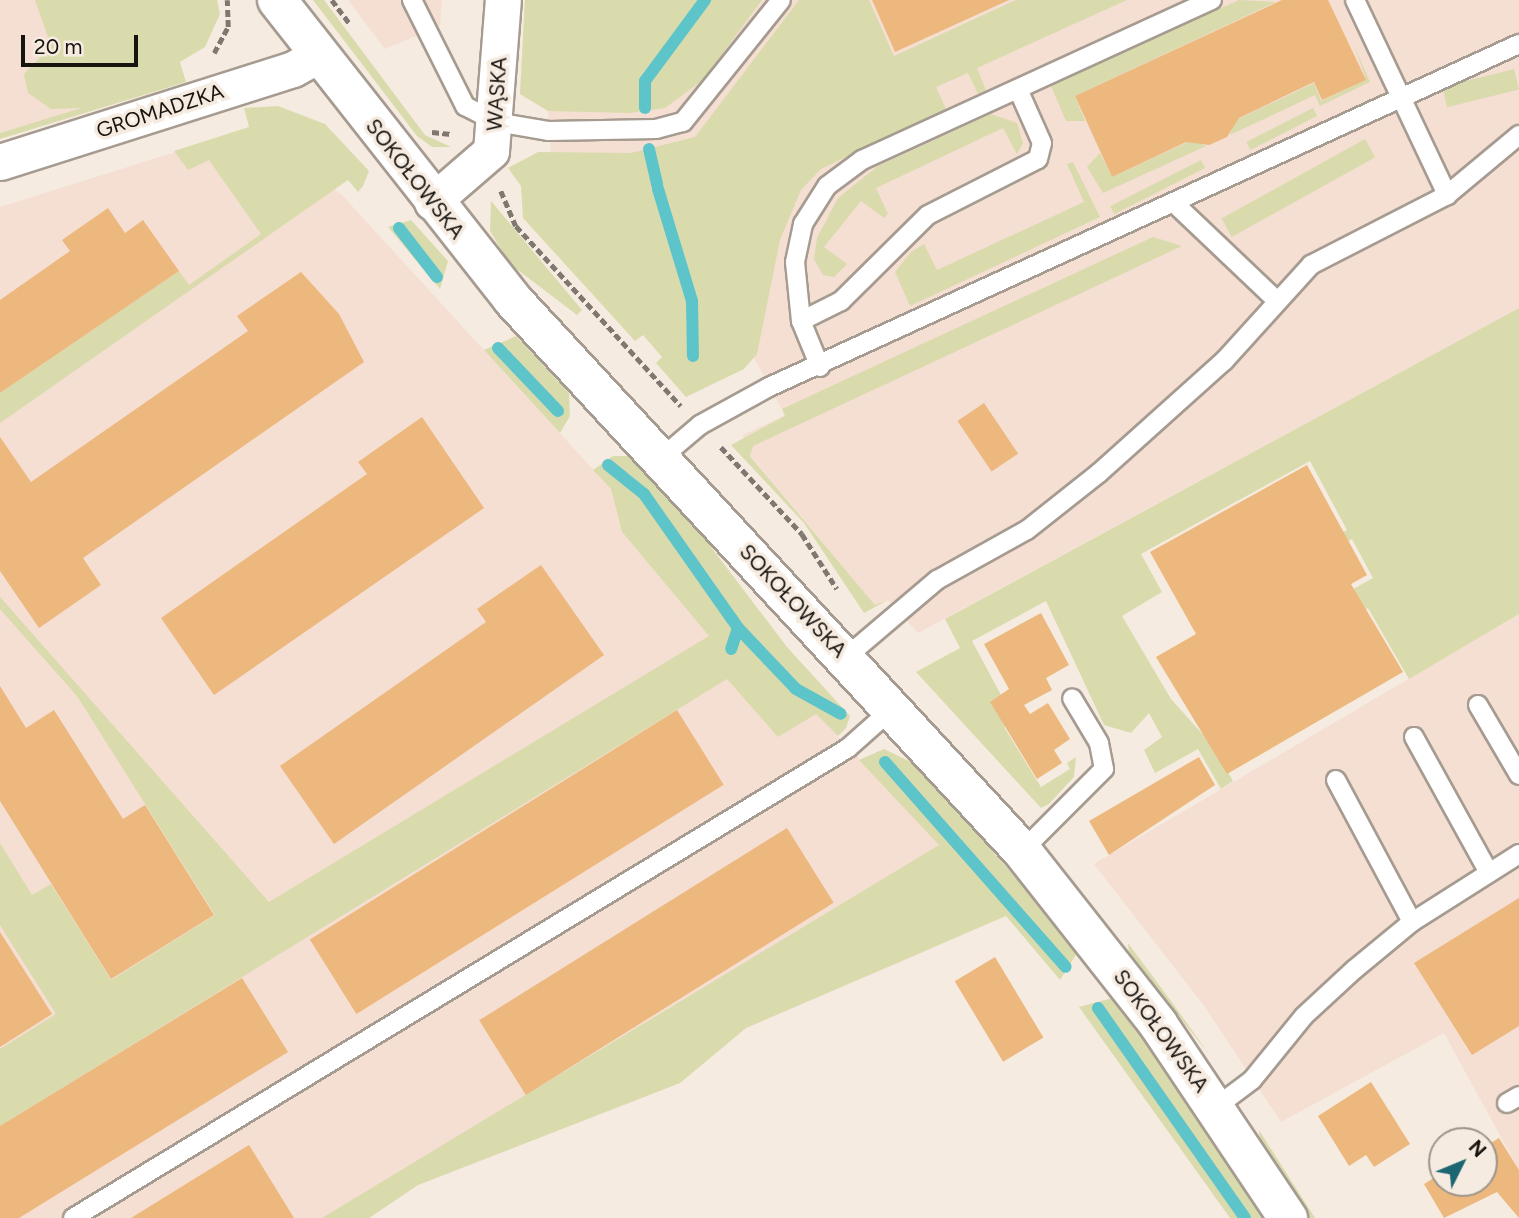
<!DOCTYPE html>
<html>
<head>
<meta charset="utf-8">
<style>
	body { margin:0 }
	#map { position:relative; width:1519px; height:1218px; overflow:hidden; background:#f6ebe0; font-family:Figtree,sans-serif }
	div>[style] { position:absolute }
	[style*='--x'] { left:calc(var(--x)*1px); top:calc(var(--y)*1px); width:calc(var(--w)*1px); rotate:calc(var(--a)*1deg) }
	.industrial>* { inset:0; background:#f5ded2 }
	.green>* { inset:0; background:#d9dbad; transform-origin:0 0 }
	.stream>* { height:12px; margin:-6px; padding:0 6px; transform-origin:6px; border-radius:6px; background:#5dc4ca }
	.building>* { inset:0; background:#ecb87e; transform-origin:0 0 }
	.path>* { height:4.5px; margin-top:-2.25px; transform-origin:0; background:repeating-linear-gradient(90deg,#7f7871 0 7px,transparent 0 10.5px) }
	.roads { filter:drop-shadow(2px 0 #a69b90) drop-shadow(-2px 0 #a69b90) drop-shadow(0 2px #a69b90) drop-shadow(0 -2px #a69b90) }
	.service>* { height:18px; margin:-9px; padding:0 9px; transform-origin:9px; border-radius:9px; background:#fff }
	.minor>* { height:35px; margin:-17.5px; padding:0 17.5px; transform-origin:17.5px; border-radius:17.5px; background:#fff }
	.tertiary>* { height:38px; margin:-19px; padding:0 19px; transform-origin:19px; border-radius:19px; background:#fff }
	span { translate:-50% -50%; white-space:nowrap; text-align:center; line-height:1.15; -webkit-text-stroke:7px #f6ebe0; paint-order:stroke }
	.street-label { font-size:21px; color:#17130f }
	.north { position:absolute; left:1428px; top:1127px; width:70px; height:70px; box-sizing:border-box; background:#f6ebe0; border:2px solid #9d958c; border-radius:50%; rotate:47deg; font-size:19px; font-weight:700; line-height:28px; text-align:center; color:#17130f }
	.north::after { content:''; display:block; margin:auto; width:24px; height:32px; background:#1c6573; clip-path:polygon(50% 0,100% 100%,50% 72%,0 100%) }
	.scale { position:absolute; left:21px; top:35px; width:117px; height:32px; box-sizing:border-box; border:4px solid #17130f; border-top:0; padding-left:9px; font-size:21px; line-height:24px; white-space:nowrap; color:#17130f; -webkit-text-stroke:5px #f6ebe0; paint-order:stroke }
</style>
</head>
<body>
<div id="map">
	<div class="industrial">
		<div style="clip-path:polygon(0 0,185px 0,152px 86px,0 133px)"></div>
		<div style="clip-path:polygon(348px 0,442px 0,440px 26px,385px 49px)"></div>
		<div style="clip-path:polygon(525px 0,1519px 0,1519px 308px,918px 633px,888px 600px,875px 605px,750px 455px,743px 435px,785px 415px,754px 358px,541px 185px,551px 148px,548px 111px,520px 94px)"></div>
		<div style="clip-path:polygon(249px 129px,342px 195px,611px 489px,622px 532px,728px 658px,809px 706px,940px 845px,933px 948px,746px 1028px,680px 1083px,418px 1185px,369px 1218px,0 1218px,0 207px)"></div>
		<div style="clip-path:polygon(1519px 614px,1519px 1170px,1444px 1033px,1281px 1122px,1205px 1007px,1094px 864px)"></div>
	</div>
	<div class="green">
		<div style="clip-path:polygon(35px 0,217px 0,220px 14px,205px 47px,180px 62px,186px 82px,0 139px,0 133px,81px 108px,51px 109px,28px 93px,24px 74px,44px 53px,48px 37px)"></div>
		<div style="clip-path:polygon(313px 0,324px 0,425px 135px,451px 147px,432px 147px,417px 136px)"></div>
		<div style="clip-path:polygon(525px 0,762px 0,703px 80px,665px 108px,630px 113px,548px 111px,520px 94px)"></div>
		<div style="clip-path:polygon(799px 0,869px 0,894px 56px,1016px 0,1127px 0,977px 68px,986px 90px,978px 94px,968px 73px,936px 87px,946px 109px,821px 169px,801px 190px,780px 240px,757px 354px,744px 369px,686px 397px,656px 363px,662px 357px,643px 335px,635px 341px,523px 218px,521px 186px,508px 168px,538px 152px,631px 153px,695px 137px)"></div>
		<div style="clip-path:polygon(1239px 0,1276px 2px,1075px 96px,1085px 121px,1066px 121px,1051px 86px)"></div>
		<div style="clip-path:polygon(1355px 48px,1370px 82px,1320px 106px,1315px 95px,1230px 135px,1234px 121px,1314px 83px,1321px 101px,1366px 80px)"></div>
		<div style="left:1514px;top:69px;width:21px;height:74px;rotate:76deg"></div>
		<div style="clip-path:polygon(278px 106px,325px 124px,369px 171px,363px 186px,358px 192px,348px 180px,0 423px,0 393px,179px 271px,189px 285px,261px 234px,209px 160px,188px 170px,174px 151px,249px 127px,244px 108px)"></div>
		<div style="left:1313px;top:108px;width:9px;height:75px;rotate:63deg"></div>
		<div style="clip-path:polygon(991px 114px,1017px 123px,1023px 143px,1017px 154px,1003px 128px,876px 188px,888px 214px,884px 218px,861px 201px,824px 247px,847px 264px,834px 277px,823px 275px,814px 259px,817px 238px,838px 198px,878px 166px)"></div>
		<div style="left:1365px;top:139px;width:21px;height:164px;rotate:61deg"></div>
		<div style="clip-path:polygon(1192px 140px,1206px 146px,1103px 193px,1087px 167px,1100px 153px,1112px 177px)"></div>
		<div style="left:1201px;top:160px;width:9px;height:102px;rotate:63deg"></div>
		<div style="clip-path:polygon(1073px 162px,1100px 217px,910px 306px,895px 272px,911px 252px,924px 244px,937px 270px,1084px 202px,1067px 164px)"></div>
		<div style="clip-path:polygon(491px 201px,582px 310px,577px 315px,510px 264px,490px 231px)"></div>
		<div style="clip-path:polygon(411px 220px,448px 261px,440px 289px,388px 227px)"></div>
		<div style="clip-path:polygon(1153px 237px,1182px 246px,753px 446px,750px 456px,875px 605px,888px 600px,864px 613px,804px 523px,731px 445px,785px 416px,782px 409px)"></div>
		<div style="clip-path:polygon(1519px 308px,1519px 614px,1409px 679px,1368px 608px,1223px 689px,1211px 669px,1373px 578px,1352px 539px,1198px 627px,1191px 615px,1347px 530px,1310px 461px,1141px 554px,1162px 592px,1122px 616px,1171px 699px,1214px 747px,1233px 781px,1221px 789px,1198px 749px,1155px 773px,1144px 750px,1162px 737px,1149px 713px,1131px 733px,1104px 725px,1046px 601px,972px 641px,1008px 708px,1029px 713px,1004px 727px,1041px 787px,1070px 769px,1067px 763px,1076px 757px,1074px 777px,1049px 804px,1041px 808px,916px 672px,960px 648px,945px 619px)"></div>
		<div style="clip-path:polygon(516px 336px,569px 393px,570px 416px,560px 433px,484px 350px)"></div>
		<div style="clip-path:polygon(613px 456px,629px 456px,692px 522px,787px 647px,850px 716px,846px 728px,838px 736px,816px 714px,778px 737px,727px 679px,0 1126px,0 1049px,56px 1014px,0 925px,0 843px,32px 895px,51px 884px,111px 980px,215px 915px,77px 696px,0 609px,0 597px,269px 902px,709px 636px,622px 532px,611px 489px,593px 470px)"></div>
		<div style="clip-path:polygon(884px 749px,917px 765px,1079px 950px,1060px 980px,1006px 916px,746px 1028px,680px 1083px,418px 1185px,369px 1218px,322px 1218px,939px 845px,859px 760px)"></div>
		<div style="clip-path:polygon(1128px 943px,1171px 1001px,1209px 1054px,1129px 954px)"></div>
		<div style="clip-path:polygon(1116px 997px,1175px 1079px,1266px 1218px,1230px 1218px,1079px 1007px)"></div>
		<div style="clip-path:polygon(1259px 1130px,1315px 1218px,1308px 1218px,1260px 1141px)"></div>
	</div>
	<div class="stream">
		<div style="--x:645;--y:108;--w:27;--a:-90"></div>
		<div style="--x:645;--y:81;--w:101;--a:-53.5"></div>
		<div style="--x:649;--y:149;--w:37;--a:77"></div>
		<div style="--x:658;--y:189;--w:117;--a:73.1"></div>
		<div style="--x:692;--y:301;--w:55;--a:89"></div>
		<div style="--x:399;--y:228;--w:62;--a:52.2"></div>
		<div style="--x:498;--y:348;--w:87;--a:46.4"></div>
		<div style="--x:608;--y:465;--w:46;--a:38.9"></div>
		<div style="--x:644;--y:494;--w:153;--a:54.9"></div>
		<div style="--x:732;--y:619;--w:11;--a:56"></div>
		<div style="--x:738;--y:628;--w:22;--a:108"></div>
		<div style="--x:738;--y:628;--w:84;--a:46.4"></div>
		<div style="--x:796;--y:689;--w:51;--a:29.1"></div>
		<div style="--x:885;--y:762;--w:273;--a:48.6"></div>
		<div style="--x:1098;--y:1008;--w:256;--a:55"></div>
	</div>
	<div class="building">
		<div style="clip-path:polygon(872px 0,1009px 0,895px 52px)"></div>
		<div style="clip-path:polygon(1282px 0,1328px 0,1366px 80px,1322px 100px,1314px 82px,1239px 118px,1227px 137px,1209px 145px,1186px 142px,1112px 177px,1075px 96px)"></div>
		<div style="clip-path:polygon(108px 208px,125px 233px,143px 220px,179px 271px,0 393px,0 300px,70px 251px,62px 240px)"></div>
		<div style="clip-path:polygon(301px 272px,339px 314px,364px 362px,83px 558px,101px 585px,39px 628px,0 571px,0 437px,31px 482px,248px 331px,237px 316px)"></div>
		<div style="left:984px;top:403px;width:61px;height:32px;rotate:56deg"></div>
		<div style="clip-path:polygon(422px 417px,484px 508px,214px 695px,161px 618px,367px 474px,358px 462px)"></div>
		<div style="clip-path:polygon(1307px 465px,1367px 575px,1351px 584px,1403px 672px,1227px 774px,1156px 657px,1196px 634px,1150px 552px)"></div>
		<div style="clip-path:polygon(541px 565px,604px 655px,334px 844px,280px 766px,486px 622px,477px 609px)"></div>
		<div style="clip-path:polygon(1041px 613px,1069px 665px,1046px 678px,1052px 690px,1024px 705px,1030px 714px,1048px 703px,1070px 739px,1054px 750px,1062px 763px,1037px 779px,990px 702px,1009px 689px,984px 644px)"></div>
		<div style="clip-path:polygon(0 686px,26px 728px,54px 710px,123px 819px,145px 805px,214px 915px,111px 979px,0 801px)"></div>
		<div style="left:677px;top:710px;width:88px;height:433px;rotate:58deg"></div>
		<div style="clip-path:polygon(1199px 757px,1215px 785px,1109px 855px,1089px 821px)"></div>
		<div style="left:787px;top:828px;width:88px;height:363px;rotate:58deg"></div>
		<div style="clip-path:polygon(1519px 898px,1519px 1026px,1472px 1055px,1414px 963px)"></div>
		<div style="clip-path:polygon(0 932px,52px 1014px,0 1047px)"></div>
		<div style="left:995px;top:957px;width:94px;height:47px;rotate:59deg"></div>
		<div style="clip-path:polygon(242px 978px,288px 1052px,19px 1218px,0 1218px,0 1126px)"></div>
		<div style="clip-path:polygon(1371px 1082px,1410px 1144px,1374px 1167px,1366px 1155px,1349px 1166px,1318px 1116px)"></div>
		<div style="clip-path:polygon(1499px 1138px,1519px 1170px,1519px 1218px,1497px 1192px,1444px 1218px,1424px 1184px,1442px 1173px,1442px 1183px,1484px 1183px,1484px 1147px)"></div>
		<div style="clip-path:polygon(249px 1145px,294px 1218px,131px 1218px)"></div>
	</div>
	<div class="path">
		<div style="--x:332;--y:0;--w:31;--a:53"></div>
		<div style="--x:214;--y:53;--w:30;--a:-62"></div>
		<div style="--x:228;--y:27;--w:27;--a:-92"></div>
		<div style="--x:432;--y:132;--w:19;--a:6"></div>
		<div style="--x:501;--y:191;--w:38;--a:67"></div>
		<div style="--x:516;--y:226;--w:244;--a:47.5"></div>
		<div style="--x:721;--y:447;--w:119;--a:47"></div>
		<div style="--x:802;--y:534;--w:65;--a:57.5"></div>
	</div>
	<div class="roads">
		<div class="service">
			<div style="--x:412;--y:0;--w:119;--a:63.4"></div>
			<div style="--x:465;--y:106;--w:35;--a:27"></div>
			<div style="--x:496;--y:122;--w:54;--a:9.6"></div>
			<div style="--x:549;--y:131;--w:107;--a:-1.1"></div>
			<div style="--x:656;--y:129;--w:28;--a:-15"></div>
			<div style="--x:683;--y:122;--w:156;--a:-51.2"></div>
			<div style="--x:1355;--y:0;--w:216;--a:64.7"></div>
			<div style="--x:1175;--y:204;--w:138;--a:43.5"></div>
			<div style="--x:801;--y:321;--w:45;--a:-26.6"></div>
			<div style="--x:841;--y:301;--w:122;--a:-44.7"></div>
			<div style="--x:928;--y:215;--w:123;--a:-27"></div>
			<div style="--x:1038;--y:159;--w:16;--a:-76"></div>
			<div style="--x:1042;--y:143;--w:59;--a:-114"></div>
			<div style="--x:820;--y:367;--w:50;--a:-112.4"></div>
			<div style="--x:801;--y:321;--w:59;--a:-95.8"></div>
			<div style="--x:795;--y:262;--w:39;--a:-78"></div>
			<div style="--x:803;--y:224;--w:45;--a:-57.7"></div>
			<div style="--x:827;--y:186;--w:44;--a:-36.6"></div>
			<div style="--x:862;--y:160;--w:385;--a:-24.6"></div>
			<div style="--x:660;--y:459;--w:52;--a:-40.4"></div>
			<div style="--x:700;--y:425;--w:79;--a:-28.8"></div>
			<div style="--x:769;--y:387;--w:825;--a:-24.58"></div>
			<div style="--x:845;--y:658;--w:121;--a:-40.3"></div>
			<div style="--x:937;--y:580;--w:103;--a:-29.1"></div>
			<div style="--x:1027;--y:530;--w:92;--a:-38.4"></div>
			<div style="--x:1099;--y:473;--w:168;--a:-41.9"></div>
			<div style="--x:1224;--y:361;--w:130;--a:-47.8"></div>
			<div style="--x:1311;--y:265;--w:153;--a:-27.2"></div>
			<div style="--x:1447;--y:195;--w:94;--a:-39.8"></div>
			<div style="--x:1478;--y:705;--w:81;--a:59.6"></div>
			<div style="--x:1414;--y:737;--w:155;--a:61.1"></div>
			<div style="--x:1336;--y:780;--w:161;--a:61.8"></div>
			<div style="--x:1022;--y:851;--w:116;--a:-45"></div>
			<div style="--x:1104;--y:769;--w:26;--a:-101"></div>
			<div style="--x:1099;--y:743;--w:52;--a:-121"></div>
			<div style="--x:1507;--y:1103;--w:14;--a:-30"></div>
			<div style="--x:1216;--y:1107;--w:45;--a:-36.9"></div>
			<div style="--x:1252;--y:1080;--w:82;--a:-50.9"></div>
			<div style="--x:1304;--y:1016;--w:69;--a:-42.7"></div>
			<div style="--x:1355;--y:969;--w:74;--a:-39.5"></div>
			<div style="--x:1412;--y:922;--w:127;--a:-32.4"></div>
			<div style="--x:73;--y:1218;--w:906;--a:-31.23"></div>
			<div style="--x:848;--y:748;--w:60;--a:-41.6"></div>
		</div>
		<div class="minor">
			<div style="--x:0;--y:162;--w:307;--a:-17.6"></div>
			<div style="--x:293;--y:69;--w:29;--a:-29"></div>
			<div style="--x:432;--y:202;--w:78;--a:-40.8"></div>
			<div style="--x:491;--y:151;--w:151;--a:-85.5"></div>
		</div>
		<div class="tertiary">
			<div style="--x:277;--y:0;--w:380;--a:51.8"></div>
			<div style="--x:512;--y:299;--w:752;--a:47.26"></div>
			<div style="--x:1022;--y:851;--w:220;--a:51.8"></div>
			<div style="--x:1158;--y:1024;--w:234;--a:56.2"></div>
		</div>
	</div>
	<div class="street-label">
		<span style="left:497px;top:94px;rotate:-86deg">WĄSKA</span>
		<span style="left:160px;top:111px;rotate:-18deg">GROMADZKA</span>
		<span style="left:415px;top:179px;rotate:52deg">SOKOŁOWSKA</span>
		<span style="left:793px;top:601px;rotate:47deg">SOKOŁOWSKA</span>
		<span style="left:1161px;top:1031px;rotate:54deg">SOKOŁOWSKA</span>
	</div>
	<div class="north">N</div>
	<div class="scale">20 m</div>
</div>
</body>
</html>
